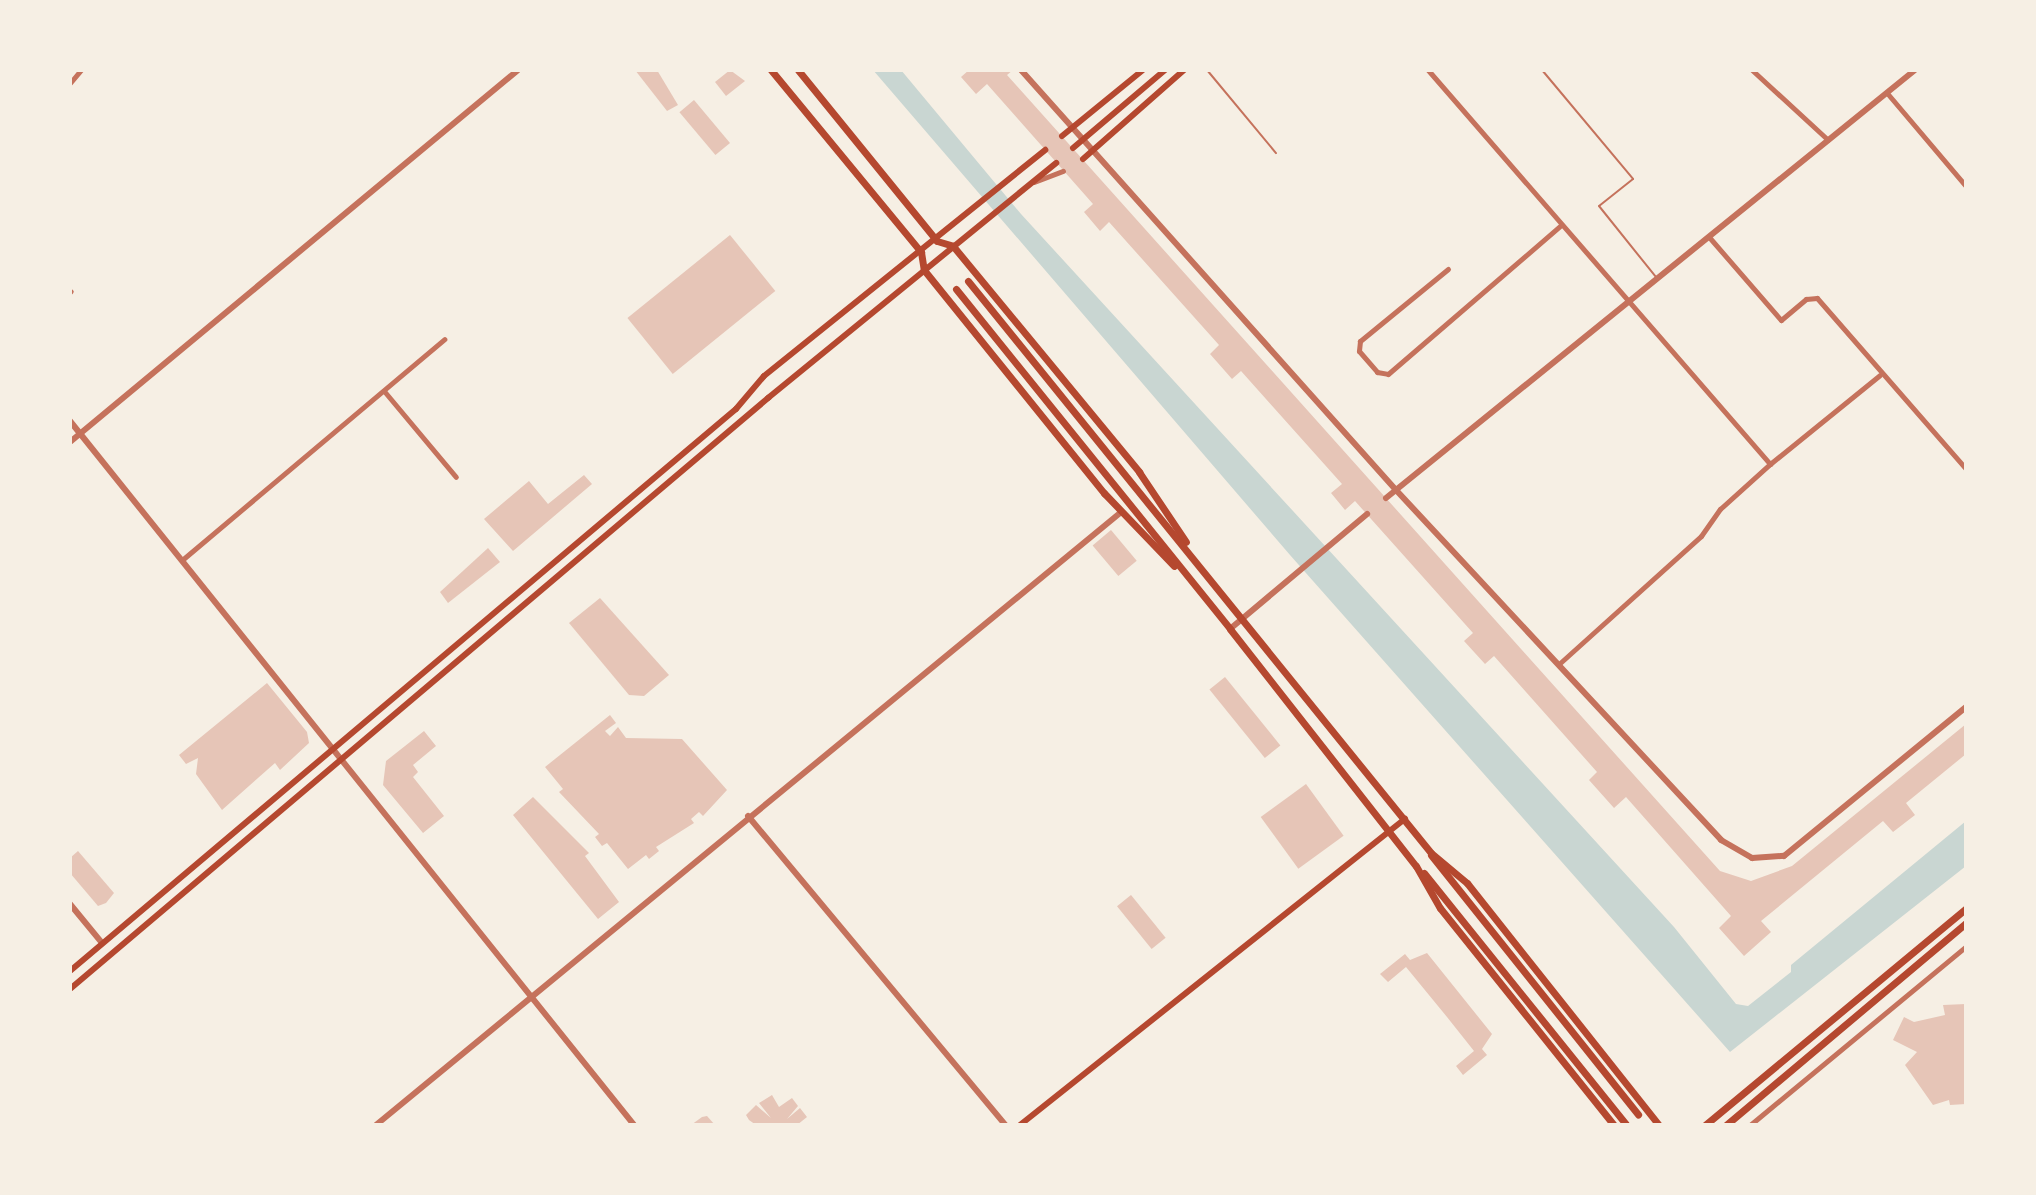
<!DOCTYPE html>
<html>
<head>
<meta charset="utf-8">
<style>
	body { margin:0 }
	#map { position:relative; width:2036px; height:1195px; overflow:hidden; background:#f6efe4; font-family:"Sofia Sans Condensed",sans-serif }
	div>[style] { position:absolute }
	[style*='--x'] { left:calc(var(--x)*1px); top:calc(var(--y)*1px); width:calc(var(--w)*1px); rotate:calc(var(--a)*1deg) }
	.water>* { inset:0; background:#c9d6d2 }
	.building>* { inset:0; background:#e6c5b7; transform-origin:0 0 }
	.service>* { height:2px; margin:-1px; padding:0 1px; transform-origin:1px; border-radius:1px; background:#c5725c }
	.minor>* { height:5px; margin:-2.5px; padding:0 2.5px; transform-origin:2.5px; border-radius:2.5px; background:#c5725c }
	.tertiary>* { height:6px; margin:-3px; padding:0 3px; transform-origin:3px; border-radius:3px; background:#c5725c }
	.secondary>* { height:6px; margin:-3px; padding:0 3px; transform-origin:3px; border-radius:3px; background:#b5482f }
	.primary>* { height:7px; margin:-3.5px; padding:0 3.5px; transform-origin:3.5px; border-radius:3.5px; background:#b5482f }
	span { translate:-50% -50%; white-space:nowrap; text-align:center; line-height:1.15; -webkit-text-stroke:8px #f6efe4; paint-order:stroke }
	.frame { position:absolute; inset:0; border:72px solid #f6efe4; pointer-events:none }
</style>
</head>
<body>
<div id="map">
	<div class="water">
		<div style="clip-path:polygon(873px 70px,901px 70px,1021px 214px,1674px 927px,1736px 1004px,1748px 1006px,1791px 972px,1791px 965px,1966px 821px,1966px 866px,1730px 1052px,1290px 555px)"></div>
	</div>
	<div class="building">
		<div style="clip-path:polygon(635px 70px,657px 70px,678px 105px,667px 111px)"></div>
		<div style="clip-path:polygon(730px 70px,745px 81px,726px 96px,715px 82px)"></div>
		<div style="clip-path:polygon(969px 70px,1013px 70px,1007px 75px,1720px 871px,1751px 881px,1792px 866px,1966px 724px,1966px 754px,1906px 803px,1915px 815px,1893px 832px,1883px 821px,1761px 921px,1771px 932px,1744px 956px,1719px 928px,1731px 916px,1626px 797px,1614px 808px,1589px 780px,1597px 772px,1494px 656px,1485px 664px,1464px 641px,1473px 633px,1355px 501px,1345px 510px,1331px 493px,1342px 484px,1241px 371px,1232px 379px,1210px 354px,1219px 345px,1109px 222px,1100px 231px,1084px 212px,1093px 204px,987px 84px,976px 94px,961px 77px)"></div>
		<div style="left:694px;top:100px;width:56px;height:19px;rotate:50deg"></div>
		<div style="left:730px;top:235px;width:72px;height:132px;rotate:51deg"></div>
		<div style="clip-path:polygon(584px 475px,592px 484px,513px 551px,484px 519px,529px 481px,548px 504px)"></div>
		<div style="left:1111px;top:530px;width:40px;height:24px;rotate:50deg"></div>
		<div style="clip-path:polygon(488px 548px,500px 562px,448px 603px,440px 592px)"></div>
		<div style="clip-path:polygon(600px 598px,669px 675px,644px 696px,629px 695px,569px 623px)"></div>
		<div style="left:1225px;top:677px;width:88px;height:20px;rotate:51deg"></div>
		<div style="clip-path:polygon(267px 683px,307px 732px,309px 743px,280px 770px,275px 763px,222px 810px,196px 774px,198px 758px,186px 764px,179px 755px)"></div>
		<div style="clip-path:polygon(610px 715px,616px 723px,605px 731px,610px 736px,618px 727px,626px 738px,682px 739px,727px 790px,703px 816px,699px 812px,691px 819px,694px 823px,656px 847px,659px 851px,649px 859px,646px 855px,628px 869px,607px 843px,602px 846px,595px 837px,599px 834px,559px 792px,563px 789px,545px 767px)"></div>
		<div style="clip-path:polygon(424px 731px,436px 746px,413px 765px,418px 772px,413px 777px,444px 816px,423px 833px,383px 785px,386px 761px)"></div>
		<div style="left:1306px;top:784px;width:64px;height:56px;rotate:54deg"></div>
		<div style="clip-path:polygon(533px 797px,589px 853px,585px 856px,619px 902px,598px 919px,513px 815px)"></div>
		<div style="clip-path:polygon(78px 851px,114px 893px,106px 903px,98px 906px,70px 873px,70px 858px)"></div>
		<div style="left:1131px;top:895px;width:55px;height:18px;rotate:51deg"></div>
		<div style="clip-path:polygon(1427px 953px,1492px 1034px,1482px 1049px,1487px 1055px,1463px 1075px,1456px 1066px,1474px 1051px,1447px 1017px,1406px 967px,1388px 982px,1380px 974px,1405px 954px,1410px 960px)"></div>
		<div style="clip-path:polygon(1966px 1004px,1966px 1104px,1950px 1105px,1949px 1100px,1933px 1105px,1905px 1065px,1917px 1052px,1893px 1040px,1904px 1017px,1914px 1022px,1945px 1015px,1943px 1005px)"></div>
		<div style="clip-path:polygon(772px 1095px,779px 1107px,792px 1098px,798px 1106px,787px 1119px,800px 1108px,807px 1117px,797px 1125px,756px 1125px,749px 1120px,746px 1115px,756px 1105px,771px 1118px,759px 1103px)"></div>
		<div style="clip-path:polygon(707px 1116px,715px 1125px,691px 1125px,702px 1117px)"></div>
	</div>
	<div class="service">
		<div style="--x:1207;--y:70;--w:108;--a:50.3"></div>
		<div style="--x:1542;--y:70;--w:142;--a:50.1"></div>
		<div style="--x:1633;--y:179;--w:43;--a:141.5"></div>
		<div style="--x:1599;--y:206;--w:90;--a:51.3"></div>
	</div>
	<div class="minor">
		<div style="--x:1428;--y:70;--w:522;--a:49.04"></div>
		<div style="--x:1752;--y:70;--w:103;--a:42.6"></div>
		<div style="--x:70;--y:83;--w:17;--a:-50"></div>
		<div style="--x:1887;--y:93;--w:122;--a:49.7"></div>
		<div style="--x:1034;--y:182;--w:31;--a:-21"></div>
		<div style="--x:1709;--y:237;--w:110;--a:49.1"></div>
		<div style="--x:1781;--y:320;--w:33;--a:-40"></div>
		<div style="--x:1806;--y:299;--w:11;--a:-5"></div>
		<div style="--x:1817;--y:298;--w:227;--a:48.9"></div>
		<div style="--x:1448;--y:269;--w:114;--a:140.7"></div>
		<div style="--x:1360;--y:341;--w:10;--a:96"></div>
		<div style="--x:1359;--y:351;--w:28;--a:49"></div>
		<div style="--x:1377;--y:372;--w:11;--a:10"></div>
		<div style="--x:1388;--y:374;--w:227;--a:-40.7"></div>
		<div style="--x:70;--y:292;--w:1;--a:-45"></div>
		<div style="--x:384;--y:391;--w:112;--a:50.1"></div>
		<div style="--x:182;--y:560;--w:343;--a:-40.1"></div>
		<div style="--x:1560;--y:663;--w:190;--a:-42"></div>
		<div style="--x:1701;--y:536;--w:33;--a:-55"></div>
		<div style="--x:1720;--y:509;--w:67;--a:-42"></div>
		<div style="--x:1770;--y:464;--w:141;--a:-39"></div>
		<div style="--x:1750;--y:1125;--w:281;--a:-39.6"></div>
	</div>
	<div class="tertiary">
		<div style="--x:1021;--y:70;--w:563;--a:48.24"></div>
		<div style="--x:1396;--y:490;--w:478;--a:47.1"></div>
		<div style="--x:1721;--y:840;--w:36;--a:30"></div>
		<div style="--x:1752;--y:858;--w:32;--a:-4"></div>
		<div style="--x:1784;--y:856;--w:235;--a:-39.3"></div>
		<div style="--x:70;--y:421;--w:902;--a:51.3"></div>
		<div style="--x:70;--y:442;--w:582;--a:-39.7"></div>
		<div style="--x:1386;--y:498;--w:680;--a:-38.98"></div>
		<div style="--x:1230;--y:629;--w:179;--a:-40"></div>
		<div style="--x:748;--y:816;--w:402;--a:50.2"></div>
		<div style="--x:70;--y:904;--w:50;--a:50.6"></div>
		<div style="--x:376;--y:1125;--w:963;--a:-39.44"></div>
	</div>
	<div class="secondary">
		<div style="--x:1062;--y:136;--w:104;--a:-39.2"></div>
		<div style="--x:1073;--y:148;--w:121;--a:-40.3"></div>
		<div style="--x:1083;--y:159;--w:135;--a:-41.4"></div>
		<div style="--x:70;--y:971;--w:871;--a:-40.16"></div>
		<div style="--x:736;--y:409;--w:43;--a:-49.7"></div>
		<div style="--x:764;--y:376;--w:361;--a:-38.8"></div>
		<div style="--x:70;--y:989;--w:915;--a:-40.25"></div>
		<div style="--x:768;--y:398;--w:372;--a:-39.2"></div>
		<div style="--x:1020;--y:1125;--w:492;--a:-38.5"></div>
	</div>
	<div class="primary">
		<div style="--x:771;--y:70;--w:236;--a:50.5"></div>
		<div style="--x:921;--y:252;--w:18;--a:81"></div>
		<div style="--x:924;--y:270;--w:287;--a:51.1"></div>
		<div style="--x:1104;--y:493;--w:101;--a:46.2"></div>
		<div style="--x:798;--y:70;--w:220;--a:50.9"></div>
		<div style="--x:937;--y:241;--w:17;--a:17"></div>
		<div style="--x:953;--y:246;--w:293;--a:50.5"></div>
		<div style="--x:1139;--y:472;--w:84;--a:56.1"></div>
		<div style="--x:968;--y:281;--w:736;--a:51.01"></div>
		<div style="--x:1431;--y:853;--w:47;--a:39.8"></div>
		<div style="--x:1467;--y:883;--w:309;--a:51.6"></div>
		<div style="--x:956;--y:289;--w:437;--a:51.1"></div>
		<div style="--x:1230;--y:629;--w:301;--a:51.9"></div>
		<div style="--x:1416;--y:866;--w:48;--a:60.3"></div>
		<div style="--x:1440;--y:908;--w:278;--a:51.3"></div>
		<div style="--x:1431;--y:855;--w:332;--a:51.4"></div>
		<div style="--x:1424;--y:873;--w:322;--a:51.2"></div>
		<div style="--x:1705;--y:1125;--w:339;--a:-39.7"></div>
		<div style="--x:1726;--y:1125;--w:314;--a:-40.1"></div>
	</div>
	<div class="frame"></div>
</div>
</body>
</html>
